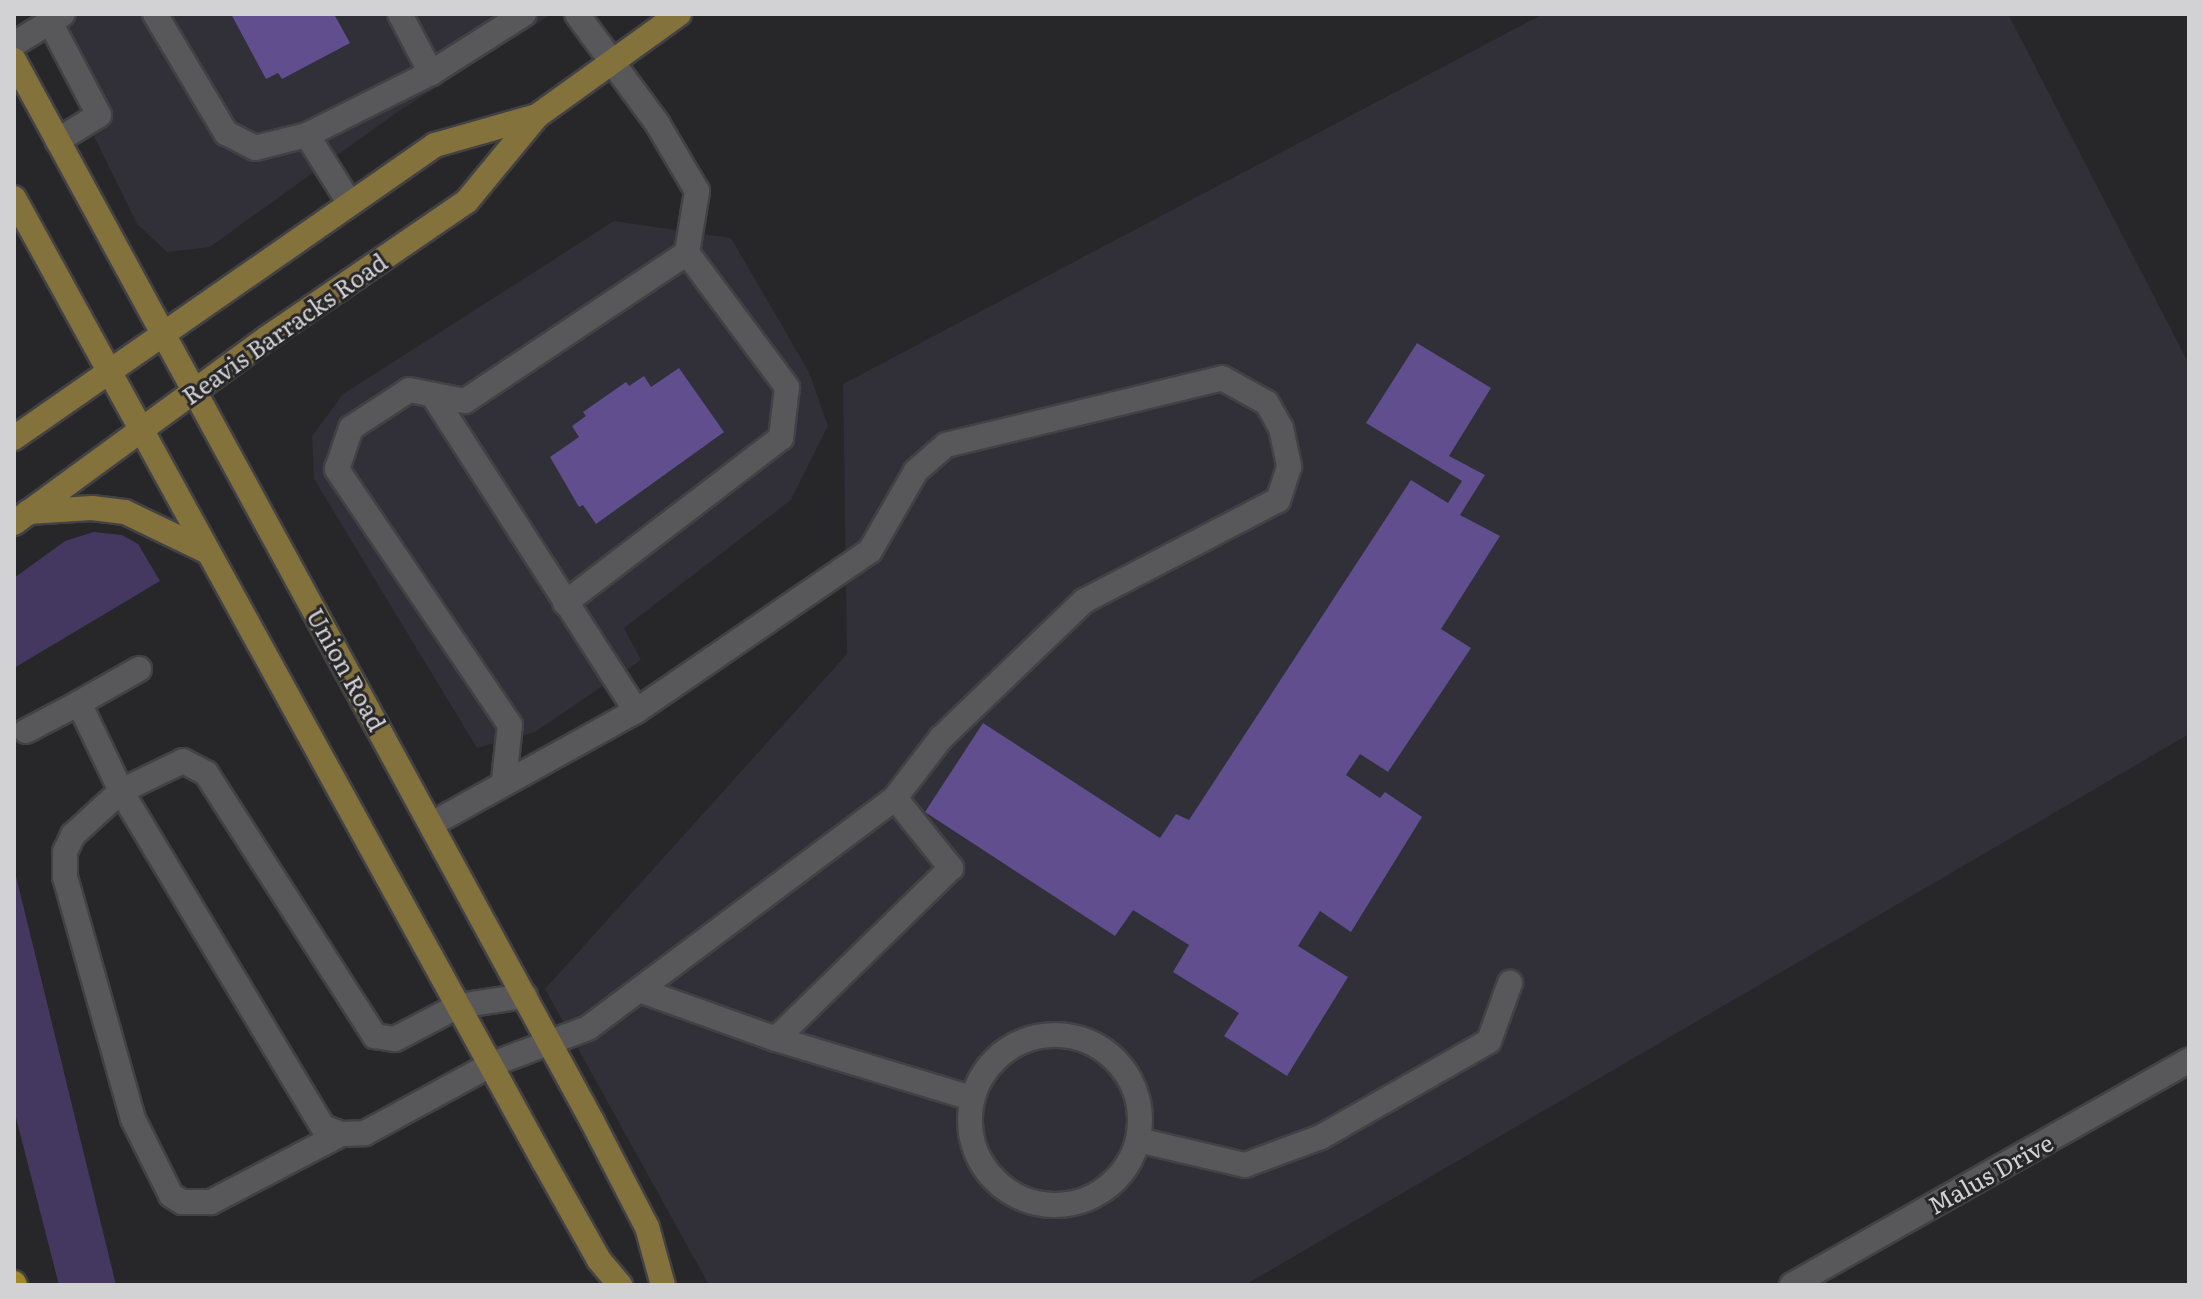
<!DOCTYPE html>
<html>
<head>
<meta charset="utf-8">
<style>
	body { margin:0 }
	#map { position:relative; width:2203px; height:1299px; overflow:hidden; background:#272629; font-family:Literata,serif }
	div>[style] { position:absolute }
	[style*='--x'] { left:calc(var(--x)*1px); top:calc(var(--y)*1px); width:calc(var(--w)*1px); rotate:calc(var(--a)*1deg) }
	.built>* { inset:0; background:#312f37 }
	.green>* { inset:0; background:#443861 }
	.building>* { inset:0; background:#604e8e }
	.roads { filter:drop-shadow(2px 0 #424144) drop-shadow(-2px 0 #424144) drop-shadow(0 2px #424144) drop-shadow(0 -2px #424144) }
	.minor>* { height:24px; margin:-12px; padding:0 12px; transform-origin:12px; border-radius:12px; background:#58575a }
	.minor>.ring { margin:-12px; padding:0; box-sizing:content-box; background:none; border:24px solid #58575a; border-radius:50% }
	.major>* { height:24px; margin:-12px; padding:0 12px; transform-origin:12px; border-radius:12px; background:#84723d }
	.highway>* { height:24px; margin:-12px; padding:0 12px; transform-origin:12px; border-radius:12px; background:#a2842a }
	span { translate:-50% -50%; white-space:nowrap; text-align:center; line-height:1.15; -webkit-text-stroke:6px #272629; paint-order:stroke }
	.street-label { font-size:24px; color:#d2d1d3 }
	.frame { position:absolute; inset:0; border:16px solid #d2d1d3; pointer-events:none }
</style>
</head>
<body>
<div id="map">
	<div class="built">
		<div style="clip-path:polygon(34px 14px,552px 14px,396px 113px,210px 247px,167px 252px,137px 224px)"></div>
		<div style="clip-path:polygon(1543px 14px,2008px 14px,2189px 364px,2189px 734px,1245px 1285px,709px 1285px,545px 989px,847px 654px,843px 384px)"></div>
		<div style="clip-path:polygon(614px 221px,731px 238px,809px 372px,828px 426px,791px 500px,624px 628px,641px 660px,535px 732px,477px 748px,314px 479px,312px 436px,343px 394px)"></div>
	</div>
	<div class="green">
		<div style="clip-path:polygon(94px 532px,122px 535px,138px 544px,160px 581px,14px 668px,14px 578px,65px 541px)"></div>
		<div style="clip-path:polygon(14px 868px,116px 1285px,59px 1285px,14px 1110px)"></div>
	</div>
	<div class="building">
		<div style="clip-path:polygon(231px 14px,334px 14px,350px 43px,282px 79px,278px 73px,266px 79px)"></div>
		<div style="clip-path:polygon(1417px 343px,1491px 388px,1449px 456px,1485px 475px,1460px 515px,1500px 536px,1441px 629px,1471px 648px,1388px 772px,1360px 754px,1346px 775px,1380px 798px,1385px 792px,1422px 817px,1351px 932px,1320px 911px,1298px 946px,1348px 977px,1287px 1076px,1224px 1036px,1239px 1013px,1173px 972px,1189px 945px,1133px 910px,1115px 936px,925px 812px,983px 723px,1160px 838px,1176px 814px,1189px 820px,1411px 480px,1448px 503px,1462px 481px,1366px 423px)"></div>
		<div style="clip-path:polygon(679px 368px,724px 432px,596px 524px,583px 505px,579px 507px,550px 457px,579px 437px,572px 426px,586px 416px,583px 412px,626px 382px,629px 386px,644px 376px,651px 387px)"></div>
	</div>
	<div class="roads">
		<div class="minor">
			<div style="--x:155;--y:14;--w:139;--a:59.2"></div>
			<div style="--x:226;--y:133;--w:33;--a:27"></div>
			<div style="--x:255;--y:148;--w:54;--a:-14"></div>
			<div style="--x:307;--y:135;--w:139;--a:-26.6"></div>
			<div style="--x:431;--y:73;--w:110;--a:-32.4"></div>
			<div style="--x:400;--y:14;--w:67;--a:62.3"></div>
			<div style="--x:50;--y:22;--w:105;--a:62.2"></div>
			<div style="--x:99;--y:115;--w:49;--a:148.2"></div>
			<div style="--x:14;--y:44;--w:57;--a:-31.5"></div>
			<div style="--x:307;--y:135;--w:79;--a:57.9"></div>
			<div style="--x:434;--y:397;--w:373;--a:57.2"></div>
			<div style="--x:565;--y:603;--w:272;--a:-37.4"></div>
			<div style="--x:781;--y:438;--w:51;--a:-83.3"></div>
			<div style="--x:787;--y:387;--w:167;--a:-126.7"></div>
			<div style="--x:79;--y:703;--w:69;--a:-29.5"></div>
			<div style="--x:26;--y:731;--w:60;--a:-27.8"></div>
			<div style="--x:79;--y:703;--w:98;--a:64.5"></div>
			<div style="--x:121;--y:791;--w:392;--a:59"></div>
			<div style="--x:323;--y:1127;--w:19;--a:21"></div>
			<div style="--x:341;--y:1134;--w:24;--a:-2"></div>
			<div style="--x:365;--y:1133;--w:142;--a:-28.5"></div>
			<div style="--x:490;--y:1065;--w:105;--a:-20.7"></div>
			<div style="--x:588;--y:1028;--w:384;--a:-36.8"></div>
			<div style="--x:895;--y:798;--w:90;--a:51.3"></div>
			<div style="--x:951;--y:868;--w:245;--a:135.7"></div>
			<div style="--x:776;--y:1039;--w:205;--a:16.8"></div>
			<div style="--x:504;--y:780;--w:55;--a:-83.8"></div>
			<div style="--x:510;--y:725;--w:309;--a:-124.1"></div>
			<div style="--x:337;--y:469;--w:43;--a:-71.1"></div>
			<div style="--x:351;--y:428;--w:69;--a:-33.2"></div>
			<div style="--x:409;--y:390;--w:57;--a:11.1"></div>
			<div style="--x:465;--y:401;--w:267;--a:-33.7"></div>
			<div style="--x:687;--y:253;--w:63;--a:-80.8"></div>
			<div style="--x:697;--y:191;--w:79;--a:-120.5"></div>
			<div style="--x:657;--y:123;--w:135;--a:-126.3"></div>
			<div style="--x:432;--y:824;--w:233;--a:-29"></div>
			<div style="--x:636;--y:711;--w:283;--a:-34.4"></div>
			<div style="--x:870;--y:551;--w:92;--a:-60.1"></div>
			<div style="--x:916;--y:471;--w:40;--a:-41"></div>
			<div style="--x:946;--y:445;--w:284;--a:-13.6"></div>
			<div style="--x:1222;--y:378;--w:51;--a:29.1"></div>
			<div style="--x:1267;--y:403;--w:29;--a:61"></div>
			<div style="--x:1281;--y:428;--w:40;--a:78"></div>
			<div style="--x:1289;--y:467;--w:35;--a:108"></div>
			<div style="--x:1278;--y:500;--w:219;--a:152.5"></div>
			<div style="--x:1084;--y:601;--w:198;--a:136.2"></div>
			<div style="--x:941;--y:738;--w:76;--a:127.5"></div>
			<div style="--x:642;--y:991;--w:142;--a:19.7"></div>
			<div class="ring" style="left:970px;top:1035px;width:146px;height:146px"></div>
			<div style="--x:341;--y:1134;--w:147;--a:152.4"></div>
			<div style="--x:211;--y:1202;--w:29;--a:180"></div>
			<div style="--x:182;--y:1202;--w:13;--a:-148"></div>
			<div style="--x:171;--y:1195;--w:85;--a:-116.6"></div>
			<div style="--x:133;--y:1119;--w:251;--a:-105.7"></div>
			<div style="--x:65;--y:877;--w:25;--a:-90"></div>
			<div style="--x:65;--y:852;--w:19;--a:-65"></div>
			<div style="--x:73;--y:835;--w:65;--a:-42.5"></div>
			<div style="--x:121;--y:791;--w:69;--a:-25.8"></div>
			<div style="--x:183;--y:761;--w:26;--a:28"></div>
			<div style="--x:206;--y:773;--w:313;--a:57.3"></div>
			<div style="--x:375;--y:1036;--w:20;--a:9"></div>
			<div style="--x:395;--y:1039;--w:71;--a:-27.6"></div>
			<div style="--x:458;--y:1006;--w:68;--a:-8.5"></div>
			<div style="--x:1138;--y:1140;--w:110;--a:13.2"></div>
			<div style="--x:1245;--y:1165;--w:81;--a:-20.2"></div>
			<div style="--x:1321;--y:1137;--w:193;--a:-29.7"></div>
			<div style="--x:1489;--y:1041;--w:62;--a:-70.1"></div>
			<div style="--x:1792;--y:1285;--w:456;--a:-29.5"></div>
		</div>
		<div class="major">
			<div style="--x:14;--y:60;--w:1208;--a:61.42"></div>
			<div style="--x:592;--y:1121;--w:119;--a:62.6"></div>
			<div style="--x:647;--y:1227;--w:60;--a:74.6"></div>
			<div style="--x:14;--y:198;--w:1100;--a:61.2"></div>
			<div style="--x:544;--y:1162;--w:112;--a:60.7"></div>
			<div style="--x:599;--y:1260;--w:33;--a:50"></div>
			<div style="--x:14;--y:438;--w:513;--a:-34.84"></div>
			<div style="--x:435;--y:145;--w:106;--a:-15.9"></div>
			<div style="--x:28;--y:512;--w:64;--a:-3.6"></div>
			<div style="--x:92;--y:508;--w:33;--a:7"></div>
			<div style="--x:125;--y:512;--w:88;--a:25.7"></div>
			<div style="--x:14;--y:523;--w:313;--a:-36.2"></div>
			<div style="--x:267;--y:338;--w:242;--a:-34.4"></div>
			<div style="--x:467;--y:201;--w:110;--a:-50.5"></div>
			<div style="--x:537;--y:116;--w:175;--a:-35.7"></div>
		</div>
		<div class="highway">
			<div style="--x:14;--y:1283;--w:2;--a:63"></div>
		</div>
	</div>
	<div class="street-label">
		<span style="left:284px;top:328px;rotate:-35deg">Reavis Barracks Road</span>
		<span style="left:347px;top:669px;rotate:61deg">Union Road</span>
		<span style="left:1990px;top:1173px;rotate:-29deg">Malus Drive</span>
	</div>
	<div class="frame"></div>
</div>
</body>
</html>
